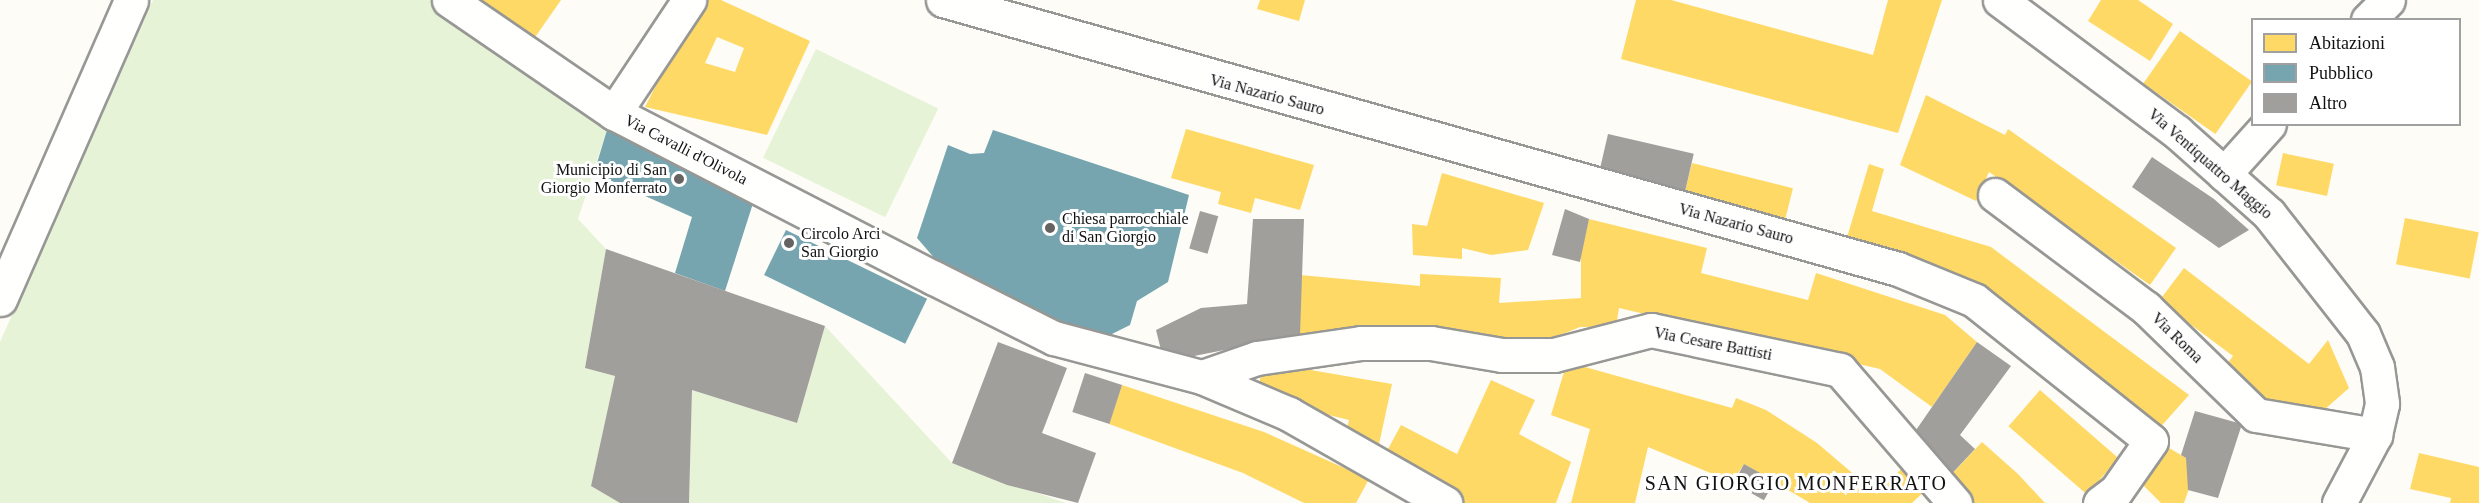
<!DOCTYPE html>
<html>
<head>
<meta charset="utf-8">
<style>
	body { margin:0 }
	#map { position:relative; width:2479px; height:503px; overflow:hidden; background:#fdfcf7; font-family:Georgia,serif }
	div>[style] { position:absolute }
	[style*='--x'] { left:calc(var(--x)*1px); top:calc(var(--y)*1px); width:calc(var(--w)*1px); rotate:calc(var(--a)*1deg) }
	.green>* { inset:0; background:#e7f3d7; transform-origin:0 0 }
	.homes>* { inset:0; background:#ffd966; transform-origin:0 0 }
	.public>* { inset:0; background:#76a5af; transform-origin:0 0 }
	.building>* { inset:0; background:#a19f9c; transform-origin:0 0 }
	.roads { filter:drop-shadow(2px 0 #979795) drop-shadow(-2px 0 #979795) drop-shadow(0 2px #979795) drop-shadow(0 -2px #979795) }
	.minor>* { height:33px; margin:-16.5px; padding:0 16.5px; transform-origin:16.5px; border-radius:16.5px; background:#fffffe }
	.dots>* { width:16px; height:16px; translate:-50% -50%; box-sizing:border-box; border:3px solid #fff; border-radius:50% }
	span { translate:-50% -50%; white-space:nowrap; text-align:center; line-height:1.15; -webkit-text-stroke:6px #fff; paint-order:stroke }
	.street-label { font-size:16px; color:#111 }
	.poi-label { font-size:16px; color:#111 }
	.right { translate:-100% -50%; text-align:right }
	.left { translate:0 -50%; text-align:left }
	.quarter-label { font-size:20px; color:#111; letter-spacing:1.5px }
	.legend { position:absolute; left:2251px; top:18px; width:210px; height:108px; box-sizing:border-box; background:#fff; border:2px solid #a0a0a0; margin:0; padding:8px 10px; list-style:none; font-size:18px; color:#111 }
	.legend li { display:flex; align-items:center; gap:12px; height:30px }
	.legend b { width:30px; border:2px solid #a0a0a0 }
</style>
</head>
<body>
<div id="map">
	<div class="green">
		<div style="clip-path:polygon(153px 0,431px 0,607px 130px,578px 219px,606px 249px,585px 368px,615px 376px,591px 486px,620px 503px,0 503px,0 342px)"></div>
		<div style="left:816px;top:49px;width:136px;height:121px;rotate:26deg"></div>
		<div style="clip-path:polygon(825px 326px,952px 463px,1066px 503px,689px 503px,692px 390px,797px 423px)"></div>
	</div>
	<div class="homes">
		<div style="clip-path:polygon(462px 0,561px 0,531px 43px)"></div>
		<div style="clip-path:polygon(evenodd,699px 0,721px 0,810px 41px,767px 135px,645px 107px,699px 0,717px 37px,744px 48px,735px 72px,705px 63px,717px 37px)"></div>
		<div style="clip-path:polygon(1260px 0,1305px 0,1299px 21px,1257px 9px)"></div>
		<div style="clip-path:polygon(1636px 0,1671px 0,1873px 55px,1888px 0,1942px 0,1898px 133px,1621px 59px)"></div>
		<div style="clip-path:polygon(2101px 0,2138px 0,2173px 24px,2150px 61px,2088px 21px)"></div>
		<div style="left:2180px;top:31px;width:88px;height:64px;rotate:35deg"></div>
		<div style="clip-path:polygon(1926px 95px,2005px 135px,2008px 129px,2176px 248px,2150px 285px,1989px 172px,1976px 201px,1900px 165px)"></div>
		<div style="clip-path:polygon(1186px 129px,1314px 165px,1300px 210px,1255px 198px,1251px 213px,1218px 204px,1221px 192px,1171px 178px)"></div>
		<div style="left:2283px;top:153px;width:52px;height:33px;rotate:12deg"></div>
		<div style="left:1692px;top:163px;width:104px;height:31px;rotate:14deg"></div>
		<div style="clip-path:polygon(1869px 164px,1884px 169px,1872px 211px,1991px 247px,2189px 395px,2156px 432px,1966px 281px,1845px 244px)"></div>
		<div style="clip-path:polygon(1442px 173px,1544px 203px,1528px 250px,1491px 255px,1462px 248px,1462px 259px,1413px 255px,1412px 224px,1427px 226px)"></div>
		<div style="left:2405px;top:218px;width:75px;height:47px;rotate:11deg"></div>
		<div style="clip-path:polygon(1589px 219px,1707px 248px,1701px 273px,1808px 300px,1816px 273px,1945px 315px,1977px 342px,1932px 407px,1880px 369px,1619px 308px,1616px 327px,1580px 327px,1551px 339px,1300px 335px,1300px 275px,1420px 286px,1420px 274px,1501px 278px,1499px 303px,1581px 298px,1581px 253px)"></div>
		<div style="clip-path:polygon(2184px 268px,2309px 364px,2328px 340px,2349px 388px,2324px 410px,2256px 401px,2221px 372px,2233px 356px,2159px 301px)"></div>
		<div style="clip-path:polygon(1264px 362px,1392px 384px,1378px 449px,1344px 441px,1349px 420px,1256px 397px)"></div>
		<div style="clip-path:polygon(1567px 362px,1732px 408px,1736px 398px,1766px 410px,1817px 443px,1877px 494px,1908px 462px,1929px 487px,1912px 503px,1810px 503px,1744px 464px,1732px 482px,1648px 447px,1635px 503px,1571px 503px,1590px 429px,1551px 415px)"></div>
		<div style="clip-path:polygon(1491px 380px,1535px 400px,1519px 434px,1571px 462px,1556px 503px,1453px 503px,1381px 462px,1401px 425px,1457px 454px)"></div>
		<div style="clip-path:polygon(1122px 385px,1264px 432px,1369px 479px,1356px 503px,1304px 503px,1243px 473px,1109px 424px)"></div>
		<div style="left:2040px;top:390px;width:104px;height:48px;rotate:41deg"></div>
		<div style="clip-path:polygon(1982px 442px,2018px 474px,2045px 503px,1963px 503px,1943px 483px)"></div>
		<div style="clip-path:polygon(2164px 445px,2186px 458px,2191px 483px,2184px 503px,2161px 503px,2134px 476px)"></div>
		<div style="clip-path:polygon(2419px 453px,2479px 467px,2479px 503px,2450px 503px,2451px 498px,2410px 489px)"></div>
	</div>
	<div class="public">
		<div style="clip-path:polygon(607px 130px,755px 197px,725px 291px,675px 273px,692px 217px,594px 173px)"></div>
		<div style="clip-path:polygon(993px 130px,1189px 195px,1168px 282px,1137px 301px,1130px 325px,1102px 339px,1045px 319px,943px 268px,917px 238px,948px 145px,970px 154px,984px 153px)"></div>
		<div style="left:786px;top:230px;width:157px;height:50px;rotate:26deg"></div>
	</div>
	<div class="building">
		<div style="left:1608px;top:134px;width:88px;height:39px;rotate:13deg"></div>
		<div style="clip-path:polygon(2152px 157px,2214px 199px,2249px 230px,2219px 248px,2132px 187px)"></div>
		<div style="clip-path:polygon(1565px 209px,1589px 219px,1580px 262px,1552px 255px)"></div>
		<div style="left:1200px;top:211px;width:19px;height:39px;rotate:16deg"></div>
		<div style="clip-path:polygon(1253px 219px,1304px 219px,1300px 335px,1164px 362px,1156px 330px,1201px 308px,1247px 304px)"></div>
		<div style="clip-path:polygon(606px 249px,825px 326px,797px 423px,692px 390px,689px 503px,620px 503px,591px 486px,615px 376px,585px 368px)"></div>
		<div style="clip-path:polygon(998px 342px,1067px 368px,1042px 433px,1096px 453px,1078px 503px,1007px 485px,952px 463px)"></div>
		<div style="clip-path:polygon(1977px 342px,2011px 366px,1960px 435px,1975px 449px,1943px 483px,1914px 433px)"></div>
		<div style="left:1085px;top:373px;width:39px;height:41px;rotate:18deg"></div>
		<div style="clip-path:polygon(2195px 411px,2242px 424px,2218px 498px,2188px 490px,2186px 458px,2181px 455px)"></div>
		<div style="left:1744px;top:464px;width:35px;height:22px;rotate:29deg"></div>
	</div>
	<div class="roads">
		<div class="minor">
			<div style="--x:449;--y:0;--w:200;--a:34.4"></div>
			<div style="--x:614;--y:113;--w:360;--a:27.3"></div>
			<div style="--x:934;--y:278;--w:134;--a:26.6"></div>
			<div style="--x:1054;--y:338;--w:153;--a:14.8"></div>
			<div style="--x:1202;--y:377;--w:95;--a:23"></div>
			<div style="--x:1289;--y:414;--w:180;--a:29.7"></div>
			<div style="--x:943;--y:0;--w:992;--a:15.73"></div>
			<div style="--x:1898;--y:269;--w:82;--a:22.2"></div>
			<div style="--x:1974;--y:300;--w:226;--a:38.5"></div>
			<div style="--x:2151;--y:441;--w:61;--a:125"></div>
			<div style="--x:2116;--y:491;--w:20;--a:143"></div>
			<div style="--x:2000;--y:0;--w:221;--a:36.7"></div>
			<div style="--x:2177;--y:132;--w:123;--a:41.7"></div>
			<div style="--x:2269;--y:214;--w:152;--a:51.9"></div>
			<div style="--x:2363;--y:334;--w:36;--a:67"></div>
			<div style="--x:2377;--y:367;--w:37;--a:82"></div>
			<div style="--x:2382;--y:404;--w:32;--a:103"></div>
			<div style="--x:2375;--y:435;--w:77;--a:117.9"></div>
			<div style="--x:2368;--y:20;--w:28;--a:-45"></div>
			<div style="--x:614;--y:113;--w:136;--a:-56.4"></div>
			<div style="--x:2224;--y:174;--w:67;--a:-48"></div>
			<div style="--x:1995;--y:195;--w:189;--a:36.8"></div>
			<div style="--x:2146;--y:308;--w:153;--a:44.2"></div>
			<div style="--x:2256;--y:415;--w:121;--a:9.5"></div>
			<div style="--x:0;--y:299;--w:326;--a:-66.3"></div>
			<div style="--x:1202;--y:377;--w:58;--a:-19.1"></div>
			<div style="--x:1257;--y:358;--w:105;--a:-8.2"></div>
			<div style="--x:1361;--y:343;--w:70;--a:0"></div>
			<div style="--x:1431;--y:343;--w:72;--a:9.6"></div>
			<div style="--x:1502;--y:355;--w:52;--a:0"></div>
			<div style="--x:1554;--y:355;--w:100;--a:-14.5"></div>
			<div style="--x:1651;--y:330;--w:193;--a:11.9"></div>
			<div style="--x:1840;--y:370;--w:176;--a:49.2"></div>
		</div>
	</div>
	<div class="dots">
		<div style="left:679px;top:179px;background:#646362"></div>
		<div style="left:1050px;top:228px;background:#646362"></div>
		<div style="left:789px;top:243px;background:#646362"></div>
	</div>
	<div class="street-label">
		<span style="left:1267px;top:95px;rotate:15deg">Via Nazario Sauro</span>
		<span style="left:686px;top:150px;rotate:27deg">Via Cavalli d'Olivola</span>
		<span style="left:2210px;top:164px;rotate:41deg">Via Ventiquattro Maggio</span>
		<span style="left:1736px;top:224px;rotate:15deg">Via Nazario Sauro</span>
		<span style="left:2177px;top:338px;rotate:44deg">Via Roma</span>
		<span style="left:1713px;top:344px;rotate:11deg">Via Cesare Battisti</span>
	</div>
	<div class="poi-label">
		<span class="right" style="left:667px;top:179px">Municipio di San<br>Giorgio Monferrato</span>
		<span class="left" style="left:1062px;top:228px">Chiesa parrocchiale<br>di San Giorgio</span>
		<span class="left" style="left:801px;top:243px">Circolo Arci<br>San Giorgio</span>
	</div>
	<div class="quarter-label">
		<span style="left:1796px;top:483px">SAN GIORGIO MONFERRATO</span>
	</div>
	<ul class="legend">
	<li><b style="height:16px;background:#ffd966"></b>Abitazioni</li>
	<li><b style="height:16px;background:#76a5af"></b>Pubblico</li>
	<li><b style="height:16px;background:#a19f9c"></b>Altro</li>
	</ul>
</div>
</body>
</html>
